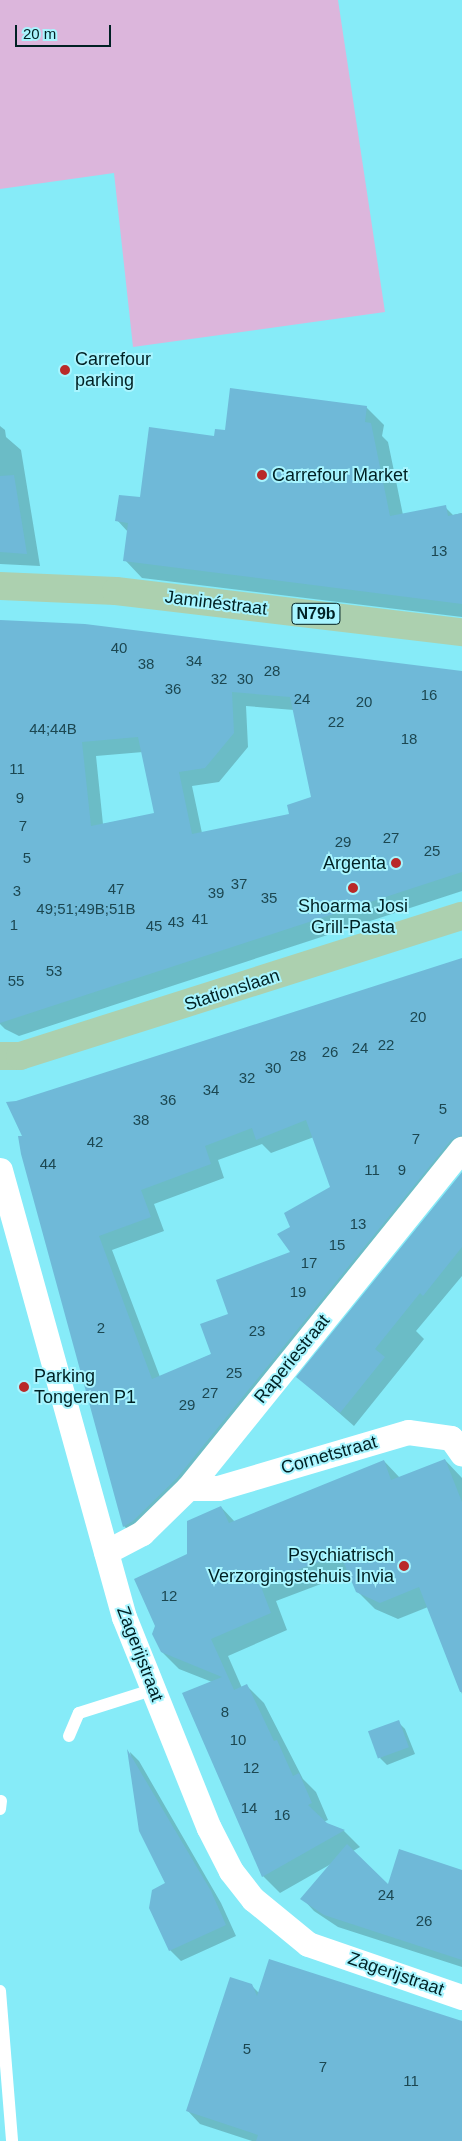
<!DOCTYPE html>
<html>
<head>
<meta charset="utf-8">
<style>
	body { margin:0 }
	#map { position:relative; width:462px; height:2141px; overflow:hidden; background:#86ebf8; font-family:Helvetica,sans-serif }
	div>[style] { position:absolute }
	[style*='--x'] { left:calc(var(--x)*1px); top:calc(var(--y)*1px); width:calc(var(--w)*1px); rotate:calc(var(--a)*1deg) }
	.green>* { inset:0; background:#dcb6dc }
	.shadow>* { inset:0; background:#0003 }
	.building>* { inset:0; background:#6fb9d8; transform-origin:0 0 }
	.service>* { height:12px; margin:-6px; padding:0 6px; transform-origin:6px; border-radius:6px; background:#fff }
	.minor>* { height:25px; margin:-12.5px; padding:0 12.5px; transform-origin:12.5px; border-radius:12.5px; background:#fff }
	.primary>* { height:28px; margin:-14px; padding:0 14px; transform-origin:14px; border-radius:14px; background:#acd0af }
	.dots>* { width:14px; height:14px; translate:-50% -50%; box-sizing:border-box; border:2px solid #a8f5ff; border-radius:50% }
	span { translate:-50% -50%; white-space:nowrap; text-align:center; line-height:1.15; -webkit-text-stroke:4px #a8f5ff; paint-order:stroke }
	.number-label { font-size:15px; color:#1c4751 }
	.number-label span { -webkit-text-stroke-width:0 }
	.shield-label span { padding:1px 4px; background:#a8f5ff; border:1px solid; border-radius:4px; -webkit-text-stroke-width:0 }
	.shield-label { font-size:16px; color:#002124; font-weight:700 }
	.poi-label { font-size:18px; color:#002124 }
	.left { translate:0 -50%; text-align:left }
	.right { translate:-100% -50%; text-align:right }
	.street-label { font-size:18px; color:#002124 }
	.scale { position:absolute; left:15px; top:25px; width:96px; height:22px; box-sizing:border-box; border:2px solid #002124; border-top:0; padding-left:6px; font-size:15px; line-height:18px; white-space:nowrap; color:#002124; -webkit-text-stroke:4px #a8f5ff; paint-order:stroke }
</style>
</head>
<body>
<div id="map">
	<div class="green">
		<div style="clip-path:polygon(0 0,338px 0,385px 312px,133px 347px,114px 173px,0 189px)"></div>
	</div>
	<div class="shadow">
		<div style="clip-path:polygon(366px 407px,384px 425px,382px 436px,388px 442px,403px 515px,445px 507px,453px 515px,462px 513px,462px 617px,142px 578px,125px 560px,128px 532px,117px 520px,215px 437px,226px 431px)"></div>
		<div style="clip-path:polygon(0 426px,5px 430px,6px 437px,21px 450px,40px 566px,0 564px)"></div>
		<div style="clip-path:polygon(evenodd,0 621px,462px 672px,462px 891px,19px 1036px,5px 1029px,0 1024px,0 621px,246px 706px,294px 710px,313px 798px,290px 815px,202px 833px,192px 786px,219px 782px,248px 747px,246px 706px,0 621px,143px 752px,155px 814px,103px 824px,96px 756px,143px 752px)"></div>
		<div style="clip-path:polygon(evenodd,462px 959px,462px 1157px,138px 1540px,124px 1526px,16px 1102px,462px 959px,314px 1137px,332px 1187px,291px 1227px,292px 1253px,230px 1314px,212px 1354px,160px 1377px,112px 1250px,164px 1231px,154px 1204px,224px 1178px,218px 1160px,262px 1144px,271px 1153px,314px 1137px)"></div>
		<div style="clip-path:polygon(462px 1174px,462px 1276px,416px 1331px,424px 1339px,354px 1426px,298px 1377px)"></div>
		<div style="clip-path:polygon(445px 1460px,462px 1478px,462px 1694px,428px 1607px,398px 1619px,375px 1609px,357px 1591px,350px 1573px,276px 1601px,287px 1630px,228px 1656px,242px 1688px,247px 1686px,264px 1703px,303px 1779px,316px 1792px,328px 1820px,323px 1822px,344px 1831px,360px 1847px,353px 1851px,388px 1886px,462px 1871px,462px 1967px,338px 1927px,314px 1911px,302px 1898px,331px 1864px,280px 1893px,263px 1876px,212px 1682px,179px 1669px,162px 1652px,189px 1555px,221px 1507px,235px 1522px,384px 1461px,400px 1478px)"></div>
		<div style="clip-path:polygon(398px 1722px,405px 1729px,415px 1754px,387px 1765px,380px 1758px)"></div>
		<div style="clip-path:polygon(130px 1752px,139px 1761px,221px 1903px,236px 1936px,181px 1961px,170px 1950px,166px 1884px,140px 1831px)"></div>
		<div style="clip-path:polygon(251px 1985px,259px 1993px,462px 2022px,462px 2141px,252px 2141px,200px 2124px,187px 2110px)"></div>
	</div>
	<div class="building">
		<div style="clip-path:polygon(230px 388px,367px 406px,365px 422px,371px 423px,390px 516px,446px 505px,448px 516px,462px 513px,462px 604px,123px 561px,128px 523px,115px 521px,119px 495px,140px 497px,149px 427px,214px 436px,215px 429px,225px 430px)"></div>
		<div style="clip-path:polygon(14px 475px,27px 554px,0 552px,0 476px)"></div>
		<div style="clip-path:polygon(evenodd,0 620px,85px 624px,462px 671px,462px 872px,0 1023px,0 620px,232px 692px,290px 697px,311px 797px,287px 805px,289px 814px,192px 834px,179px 772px,205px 768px,234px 733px,232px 692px,0 620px,138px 737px,154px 813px,91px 826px,82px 742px,138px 737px)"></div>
		<div style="clip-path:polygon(evenodd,462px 958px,462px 1135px,451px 1140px,177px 1478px,133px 1521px,123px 1527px,21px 1154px,18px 1136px,22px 1136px,6px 1102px,16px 1101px,462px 958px,306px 1120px,330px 1187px,284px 1213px,290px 1227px,277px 1234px,290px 1252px,216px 1280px,228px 1314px,200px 1324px,211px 1354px,152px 1379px,99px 1236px,151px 1217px,141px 1190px,211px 1164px,205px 1146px,252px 1128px,256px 1140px,306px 1120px)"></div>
		<div style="clip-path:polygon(462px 1172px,462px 1247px,423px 1296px,420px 1293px,375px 1349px,385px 1357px,340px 1413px,296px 1377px)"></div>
		<div style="clip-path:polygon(445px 1459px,462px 1502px,462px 1692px,460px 1692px,419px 1587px,380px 1603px,356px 1592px,340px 1554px,260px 1584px,271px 1613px,211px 1639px,234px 1690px,247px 1684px,274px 1741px,277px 1740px,293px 1776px,299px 1773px,312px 1803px,308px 1805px,327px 1823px,345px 1830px,262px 1877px,182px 1693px,222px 1677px,161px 1652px,152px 1634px,155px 1626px,134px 1579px,187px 1554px,187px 1521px,221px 1506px,229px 1523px,384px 1460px,391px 1480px)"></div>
		<div style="left:399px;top:1720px;width:29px;height:33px;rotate:70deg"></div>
		<div style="clip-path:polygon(127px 1749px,211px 1891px,226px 1925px,169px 1951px,149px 1908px,152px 1890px,165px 1883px,139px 1831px)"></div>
		<div style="clip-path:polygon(347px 1844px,388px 1884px,399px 1849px,462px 1870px,462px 1960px,324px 1915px,300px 1899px)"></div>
		<div style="clip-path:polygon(269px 1959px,462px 2021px,462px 2141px,256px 2141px,258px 2135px,186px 2111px,230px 1977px,252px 1984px,257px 1996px)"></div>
	</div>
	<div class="service">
		<div style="--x:69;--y:1736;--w:25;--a:-67"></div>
		<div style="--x:79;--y:1713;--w:77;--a:-17.5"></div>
		<div style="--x:0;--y:1809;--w:8;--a:-83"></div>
		<div style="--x:0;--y:1991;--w:150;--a:85.4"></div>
	</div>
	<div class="minor">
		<div style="--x:0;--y:1170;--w:464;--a:74.5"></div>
		<div style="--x:124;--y:1617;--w:227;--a:68.1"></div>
		<div style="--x:209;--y:1828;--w:48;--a:62.9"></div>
		<div style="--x:231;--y:1871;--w:36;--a:52"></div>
		<div style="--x:253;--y:1899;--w:71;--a:39.3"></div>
		<div style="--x:308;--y:1944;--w:163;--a:19"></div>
		<div style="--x:188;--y:1488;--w:30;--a:0"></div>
		<div style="--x:218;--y:1488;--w:198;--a:-16.4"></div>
		<div style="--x:408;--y:1432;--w:43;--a:7.9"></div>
		<div style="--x:451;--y:1438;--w:19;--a:55"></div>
		<div style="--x:106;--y:1552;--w:41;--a:-27.8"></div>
		<div style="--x:142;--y:1533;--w:64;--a:-44.4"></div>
		<div style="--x:188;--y:1488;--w:436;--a:-51.1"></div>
	</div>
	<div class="primary">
		<div style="--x:0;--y:586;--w:116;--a:2.5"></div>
		<div style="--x:116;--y:591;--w:348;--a:6.8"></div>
		<div style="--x:0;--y:1056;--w:20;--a:0"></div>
		<div style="--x:20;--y:1056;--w:464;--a:-17.6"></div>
	</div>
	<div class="dots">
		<div style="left:65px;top:370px;background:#b92a29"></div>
		<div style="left:262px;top:475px;background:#b92a29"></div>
		<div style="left:396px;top:863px;background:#b92a29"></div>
		<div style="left:353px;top:888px;background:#b92a29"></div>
		<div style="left:24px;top:1387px;background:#b92a29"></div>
		<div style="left:404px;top:1566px;background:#b92a29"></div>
	</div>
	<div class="number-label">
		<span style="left:439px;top:551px">13</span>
		<span style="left:119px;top:648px">40</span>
		<span style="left:194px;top:661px">34</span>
		<span style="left:146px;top:664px">38</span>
		<span style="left:272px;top:671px">28</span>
		<span style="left:219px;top:679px">32</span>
		<span style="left:245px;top:679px">30</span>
		<span style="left:173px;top:689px">36</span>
		<span style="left:429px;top:695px">16</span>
		<span style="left:302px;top:699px">24</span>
		<span style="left:364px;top:702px">20</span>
		<span style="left:336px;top:722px">22</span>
		<span style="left:53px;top:729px">44;44B</span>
		<span style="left:409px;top:739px">18</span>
		<span style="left:17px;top:769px">11</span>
		<span style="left:20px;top:798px">9</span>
		<span style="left:23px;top:826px">7</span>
		<span style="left:391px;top:838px">27</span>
		<span style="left:343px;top:842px">29</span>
		<span style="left:432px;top:851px">25</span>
		<span style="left:27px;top:858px">5</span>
		<span style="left:239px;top:884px">37</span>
		<span style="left:116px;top:889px">47</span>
		<span style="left:17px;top:891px">3</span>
		<span style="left:216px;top:893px">39</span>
		<span style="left:269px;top:898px">35</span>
		<span style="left:86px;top:909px">49;51;49B;51B</span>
		<span style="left:200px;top:919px">41</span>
		<span style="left:176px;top:922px">43</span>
		<span style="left:14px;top:925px">1</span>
		<span style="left:154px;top:926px">45</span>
		<span style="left:54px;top:971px">53</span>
		<span style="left:16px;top:981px">55</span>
		<span style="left:418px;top:1017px">20</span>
		<span style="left:386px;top:1045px">22</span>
		<span style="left:360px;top:1048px">24</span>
		<span style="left:330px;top:1052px">26</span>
		<span style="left:298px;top:1056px">28</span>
		<span style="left:273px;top:1068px">30</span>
		<span style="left:247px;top:1078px">32</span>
		<span style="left:211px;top:1090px">34</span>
		<span style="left:168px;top:1100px">36</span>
		<span style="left:443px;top:1109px">5</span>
		<span style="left:141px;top:1120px">38</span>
		<span style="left:416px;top:1139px">7</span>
		<span style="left:95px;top:1142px">42</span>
		<span style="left:48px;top:1164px">44</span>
		<span style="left:372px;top:1170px">11</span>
		<span style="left:402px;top:1170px">9</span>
		<span style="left:358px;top:1224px">13</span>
		<span style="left:337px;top:1245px">15</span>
		<span style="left:309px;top:1263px">17</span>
		<span style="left:298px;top:1292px">19</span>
		<span style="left:101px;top:1328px">2</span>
		<span style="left:257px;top:1331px">23</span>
		<span style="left:234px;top:1373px">25</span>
		<span style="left:210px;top:1393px">27</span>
		<span style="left:187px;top:1405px">29</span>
		<span style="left:169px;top:1596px">12</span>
		<span style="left:225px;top:1712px">8</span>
		<span style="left:238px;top:1740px">10</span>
		<span style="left:251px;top:1768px">12</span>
		<span style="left:249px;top:1808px">14</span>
		<span style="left:282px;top:1815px">16</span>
		<span style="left:386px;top:1895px">24</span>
		<span style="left:424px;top:1921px">26</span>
		<span style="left:247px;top:2049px">5</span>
		<span style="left:323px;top:2067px">7</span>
		<span style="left:411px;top:2081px">11</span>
	</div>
	<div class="shield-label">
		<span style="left:316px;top:614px">N79b</span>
	</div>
	<div class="poi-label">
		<span class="left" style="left:75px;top:370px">Carrefour<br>parking</span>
		<span class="left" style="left:272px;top:475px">Carrefour Market</span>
		<span class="right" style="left:386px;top:863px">Argenta</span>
		<span style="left:353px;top:917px">Shoarma Josi<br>Grill-Pasta</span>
		<span class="left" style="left:34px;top:1387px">Parking<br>Tongeren P1</span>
		<span class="right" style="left:394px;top:1566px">Psychiatrisch<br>Verzorgingstehuis Invia</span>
	</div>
	<div class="street-label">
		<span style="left:216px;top:603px;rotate:7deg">Jaminéstraat</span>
		<span style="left:232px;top:990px;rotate:-18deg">Stationslaan</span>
		<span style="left:292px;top:1359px;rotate:-51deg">Raperiestraat</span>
		<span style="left:329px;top:1455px;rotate:-16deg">Cornetstraat</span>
		<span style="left:140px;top:1654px;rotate:69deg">Zagerijstraat</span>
		<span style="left:396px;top:1974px;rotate:19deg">Zagerijstraat</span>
	</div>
	<div class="scale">20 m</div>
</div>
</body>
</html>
